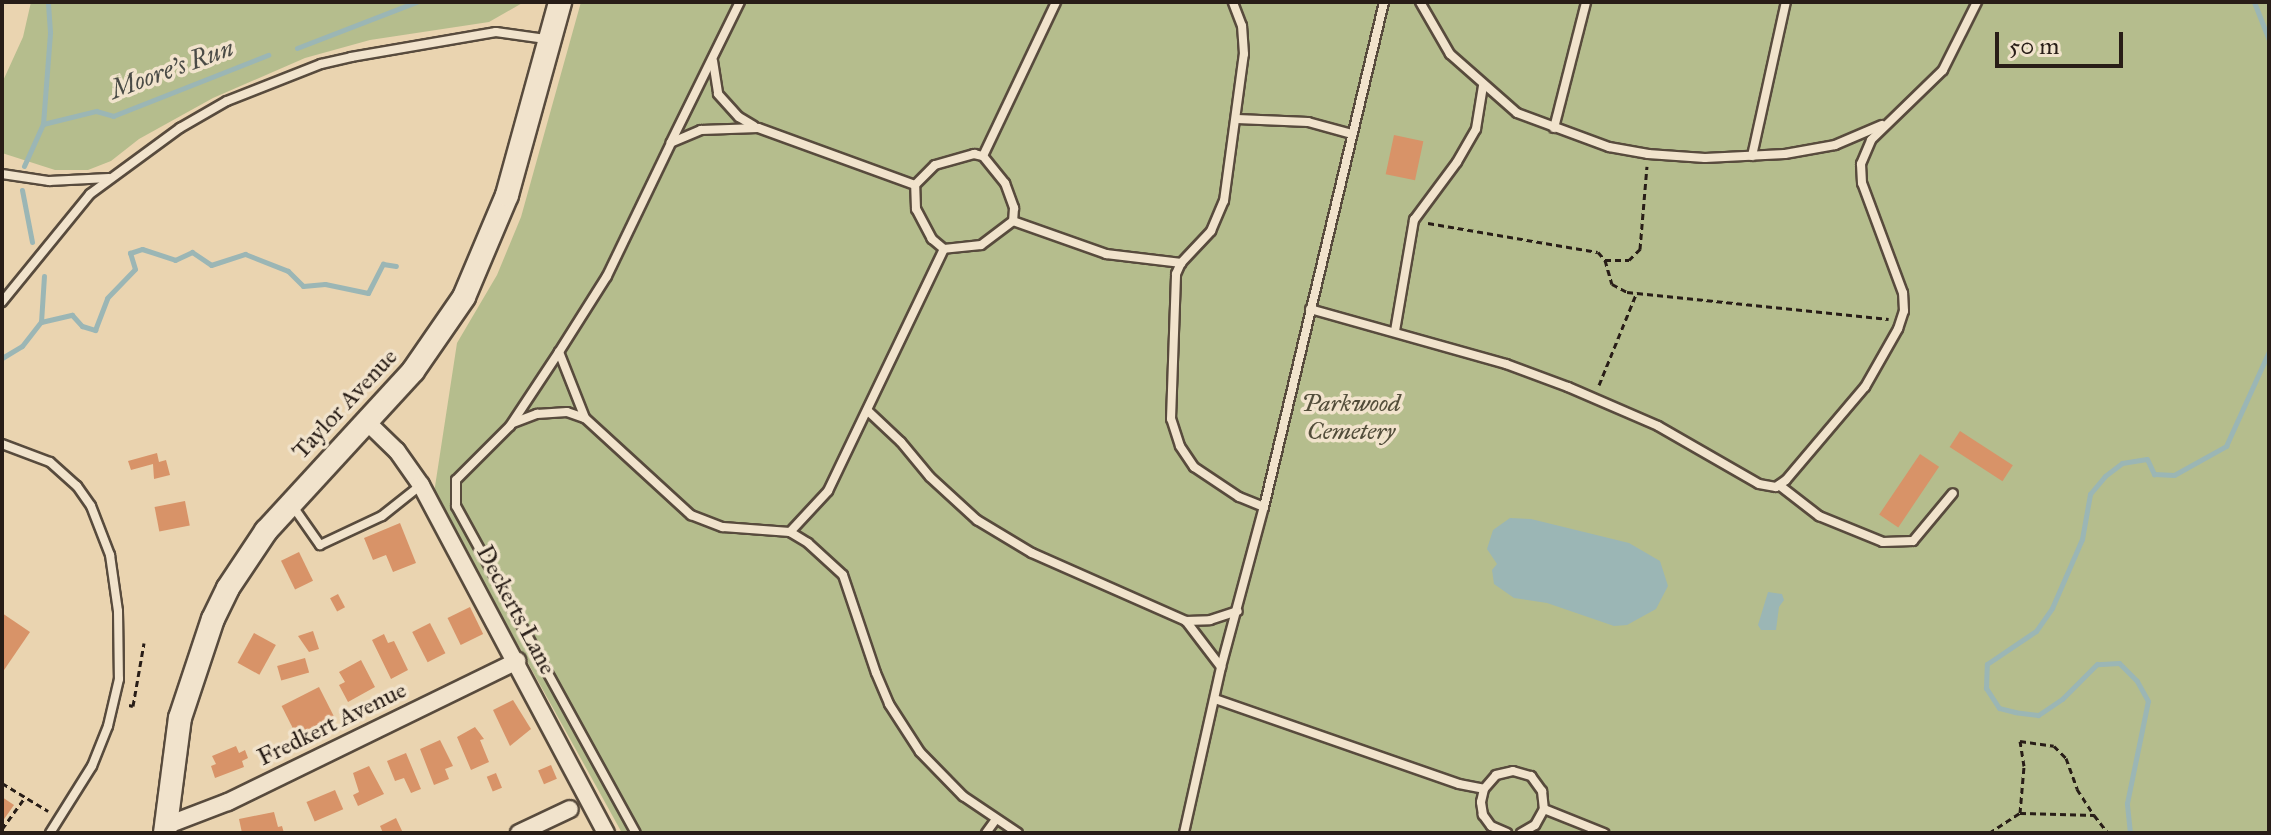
<!DOCTYPE html>
<html>
<head>
<meta charset="utf-8">
<style>
	body { margin:0 }
	#map { position:relative; width:2271px; height:835px; overflow:hidden; background:#ead4b0; font-family:"IM FELL Great Primer",serif }
	div>[style] { position:absolute }
	[style*='--x'] { left:calc(var(--x)*1px); top:calc(var(--y)*1px); width:calc(var(--w)*1px); rotate:calc(var(--a)*1deg) }
	.green>* { inset:0; background:#b5bd8d }
	.water>* { inset:0; background:#9bb6b5 }
	.stream>* { height:5px; margin:-2.5px; padding:0 2.5px; transform-origin:2.5px; border-radius:2.5px; background:#9bb6b5 }
	.building>* { inset:0; background:#d89368; transform-origin:0 0 }
	.path>* { height:3px; margin-top:-1.5px; transform-origin:0; background:repeating-linear-gradient(90deg,#281d17 0 6px,transparent 0 10px) }
	.roads { filter:drop-shadow(2px 0 #584b3d) drop-shadow(-2px 0 #584b3d) drop-shadow(0 2px #584b3d) drop-shadow(0 -2px #584b3d) }
	.lane>* { height:8px; margin:-4px; padding:0 4px; transform-origin:4px; border-radius:4px; background:#f1e3cc }
	.street>* { height:16px; margin:-8px; padding:0 8px; transform-origin:8px; border-radius:8px; background:#f1e3cc }
	.secondary>* { height:22px; margin:-11px; padding:0 11px; transform-origin:11px; border-radius:11px; background:#f1e3cc }
	span { translate:-50% -50%; white-space:nowrap; text-align:center; line-height:1.15; -webkit-text-stroke:7px #f1e3cc; paint-order:stroke }
	.street-label { font-size:24px; color:#281d17 }
	.park-label { font-size:24px; color:#524d3a; font-style:italic }
	.water-label { font-size:26px; color:#4a4b46; font-style:italic }
	.frame { position:absolute; inset:0; border:4px solid #281d17; pointer-events:none }
	.scale { position:absolute; left:1995px; top:32px; width:128px; height:36px; box-sizing:border-box; border:4px solid #281d17; border-top:0; padding-left:10px; font-size:24px; line-height:28px; white-space:nowrap; color:#281d17; -webkit-text-stroke:6px #f1e3cc; paint-order:stroke }
</style>
</head>
<body>
<div id="map">
	<div class="green">
		<div style="clip-path:polygon(31px 2px,524px 2px,489px 22px,370px 40px,305px 58px,213px 98px,139px 139px,111px 161px,88px 170px,55px 170px,2px 153px,2px 83px,23px 37px)"></div>
		<div style="clip-path:polygon(581px 2px,2269px 2px,2269px 833px,622px 833px,434px 493px,457px 343px,497px 275px,521px 217px)"></div>
	</div>
	<div class="water">
		<div style="clip-path:polygon(1510px 518px,1531px 519px,1629px 543px,1660px 561px,1668px 586px,1656px 609px,1627px 625px,1614px 626px,1547px 603px,1514px 598px,1494px 584px,1492px 570px,1497px 564px,1487px 549px,1493px 530px)"></div>
		<div style="clip-path:polygon(1768px 592px,1782px 594px,1784px 600px,1779px 607px,1776px 630px,1761px 630px,1758px 625px)"></div>
	</div>
	<div class="stream">
		<div style="--x:2254;--y:2;--w:41;--a:68.5"></div>
		<div style="--x:297;--y:48;--w:128;--a:-21.1"></div>
		<div style="--x:43;--y:124;--w:55;--a:-13.8"></div>
		<div style="--x:96;--y:111;--w:18;--a:16"></div>
		<div style="--x:113;--y:116;--w:167;--a:-21.5"></div>
		<div style="--x:24;--y:166;--w:46;--a:-65.7"></div>
		<div style="--x:43;--y:124;--w:92;--a:-85.6"></div>
		<div style="--x:50;--y:32;--w:30;--a:-94"></div>
		<div style="--x:22;--y:190;--w:53;--a:79.1"></div>
		<div style="--x:41;--y:322;--w:32;--a:-13"></div>
		<div style="--x:72;--y:315;--w:15;--a:48"></div>
		<div style="--x:82;--y:326;--w:14;--a:17"></div>
		<div style="--x:95;--y:330;--w:34;--a:-69"></div>
		<div style="--x:107;--y:298;--w:40;--a:-46"></div>
		<div style="--x:135;--y:269;--w:17;--a:-107"></div>
		<div style="--x:130;--y:253;--w:13;--a:-18"></div>
		<div style="--x:142;--y:249;--w:35;--a:18"></div>
		<div style="--x:175;--y:260;--w:19;--a:-25"></div>
		<div style="--x:192;--y:252;--w:23;--a:34"></div>
		<div style="--x:211;--y:265;--w:36;--a:-18"></div>
		<div style="--x:245;--y:254;--w:46;--a:21.6"></div>
		<div style="--x:288;--y:271;--w:21;--a:45"></div>
		<div style="--x:303;--y:286;--w:22;--a:-5"></div>
		<div style="--x:325;--y:284;--w:44;--a:11.8"></div>
		<div style="--x:368;--y:293;--w:33;--a:-63"></div>
		<div style="--x:383;--y:264;--w:13;--a:9"></div>
		<div style="--x:2;--y:358;--w:23;--a:-31"></div>
		<div style="--x:22;--y:346;--w:31;--a:-52"></div>
		<div style="--x:41;--y:322;--w:46;--a:-86.3"></div>
		<div style="--x:2130;--y:833;--w:30;--a:-96"></div>
		<div style="--x:2127;--y:803;--w:104;--a:-78.4"></div>
		<div style="--x:2148;--y:701;--w:23;--a:-119"></div>
		<div style="--x:2137;--y:681;--w:25;--a:-135"></div>
		<div style="--x:2119;--y:663;--w:22;--a:177"></div>
		<div style="--x:2097;--y:664;--w:49;--a:135"></div>
		<div style="--x:2062;--y:699;--w:29;--a:146"></div>
		<div style="--x:2038;--y:715;--w:23;--a:-173"></div>
		<div style="--x:2015;--y:712;--w:16;--a:-166"></div>
		<div style="--x:1999;--y:708;--w:24;--a:-123"></div>
		<div style="--x:1986;--y:688;--w:24;--a:-88"></div>
		<div style="--x:1987;--y:664;--w:59;--a:-34"></div>
		<div style="--x:2036;--y:631;--w:28;--a:-55"></div>
		<div style="--x:2052;--y:608;--w:75;--a:-66.5"></div>
		<div style="--x:2082;--y:539;--w:46;--a:-79.9"></div>
		<div style="--x:2090;--y:494;--w:23;--a:-50"></div>
		<div style="--x:2105;--y:476;--w:21;--a:-37"></div>
		<div style="--x:2122;--y:463;--w:25;--a:-9"></div>
		<div style="--x:2147;--y:459;--w:17;--a:65"></div>
		<div style="--x:2154;--y:474;--w:20;--a:3"></div>
		<div style="--x:2174;--y:475;--w:60;--a:-29.1"></div>
		<div style="--x:2226;--y:446;--w:104;--a:-65.6"></div>
	</div>
	<div class="building">
		<div style="left:1394px;top:135px;width:30px;height:40px;rotate:12deg"></div>
		<div style="left:1960px;top:431px;width:63px;height:19px;rotate:33deg"></div>
		<div style="clip-path:polygon(157px 453px,159px 462px,166px 460px,170px 475px,154px 479px,153px 464px,131px 470px,128px 461px)"></div>
		<div style="left:1920px;top:454px;width:23px;height:73px;rotate:34deg"></div>
		<div style="left:185px;top:501px;width:25px;height:31px;rotate:79deg"></div>
		<div style="clip-path:polygon(400px 523px,416px 563px,393px 572px,386px 555px,373px 560px,364px 538px)"></div>
		<div style="left:299px;top:552px;width:32px;height:20px;rotate:64deg"></div>
		<div style="left:338px;top:594px;width:15px;height:9px;rotate:62deg"></div>
		<div style="left:470px;top:607px;width:30px;height:25px;rotate:64deg"></div>
		<div style="clip-path:polygon(2px 613px,30px 632px,2px 673px)"></div>
		<div style="left:430px;top:623px;width:34px;height:20px;rotate:63deg"></div>
		<div style="clip-path:polygon(313px 631px,319px 649px,309px 652px,298px 636px)"></div>
		<div style="left:254px;top:633px;width:25px;height:34px;rotate:29deg"></div>
		<div style="clip-path:polygon(384px 634px,388px 643px,394px 641px,408px 670px,391px 679px,372px 640px)"></div>
		<div style="left:305px;top:658px;width:15px;height:29px;rotate:74deg"></div>
		<div style="clip-path:polygon(361px 660px,375px 687px,348px 702px,339px 685px,345px 682px,339px 672px)"></div>
		<div style="left:319px;top:687px;width:33px;height:42px;rotate:63deg"></div>
		<div style="clip-path:polygon(513px 700px,531px 729px,510px 746px,493px 710px)"></div>
		<div style="clip-path:polygon(475px 727px,484px 739px,480px 740px,489px 762px,471px 770px,457px 737px)"></div>
		<div style="clip-path:polygon(440px 740px,453px 766px,445px 769px,449px 779px,434px 785px,420px 749px)"></div>
		<div style="clip-path:polygon(236px 746px,239px 753px,245px 750px,248px 758px,242px 761px,244px 767px,215px 778px,211px 766px,216px 764px,212px 756px)"></div>
		<div style="clip-path:polygon(406px 753px,421px 789px,411px 793px,404px 778px,395px 781px,387px 761px)"></div>
		<div style="left:551px;top:765px;width:15px;height:14px;rotate:67deg"></div>
		<div style="clip-path:polygon(369px 766px,384px 794px,358px 806px,353px 795px,359px 792px,353px 773px)"></div>
		<div style="left:496px;top:773px;width:16px;height:10px;rotate:68deg"></div>
		<div style="left:335px;top:790px;width:21px;height:31px;rotate:67deg"></div>
		<div style="clip-path:polygon(2px 797px,14px 805px,2px 822px)"></div>
		<div style="clip-path:polygon(274px 812px,278px 827px,282px 826px,284px 833px,242px 833px,239px 819px)"></div>
		<div style="clip-path:polygon(396px 818px,403px 833px,383px 833px,380px 826px)"></div>
	</div>
	<div class="path">
		<div style="--x:1428;--y:223;--w:172;--a:9.7"></div>
		<div style="--x:1598;--y:252;--w:11;--a:49"></div>
		<div style="--x:1605;--y:260;--w:25;--a:74"></div>
		<div style="--x:1612;--y:284;--w:17;--a:28"></div>
		<div style="--x:1627;--y:292;--w:263;--a:5.9"></div>
		<div style="--x:1605;--y:260;--w:24;--a:0"></div>
		<div style="--x:1629;--y:260;--w:16;--a:-45"></div>
		<div style="--x:1640;--y:249;--w:83;--a:-85.2"></div>
		<div style="--x:1599;--y:385;--w:100;--a:-67.8"></div>
		<div style="--x:129;--y:705;--w:4;--a:14"></div>
		<div style="--x:133;--y:706;--w:64;--a:-80.1"></div>
		<div style="--x:2;--y:783;--w:54;--a:31.3"></div>
		<div style="--x:2020;--y:813;--w:47;--a:-85.1"></div>
		<div style="--x:2024;--y:766;--w:25;--a:-99"></div>
		<div style="--x:2020;--y:741;--w:34;--a:8"></div>
		<div style="--x:2054;--y:746;--w:17;--a:45"></div>
		<div style="--x:2066;--y:758;--w:33;--a:70"></div>
		<div style="--x:2077;--y:789;--w:31;--a:57"></div>
		<div style="--x:2;--y:829;--w:39;--a:-54"></div>
		<div style="--x:1989;--y:833;--w:37;--a:-33"></div>
		<div style="--x:2020;--y:813;--w:74;--a:1.5"></div>
		<div style="--x:2094;--y:815;--w:23;--a:52"></div>
	</div>
	<div class="roads">
		<div class="lane">
			<div style="--x:1420;--y:2;--w:60;--a:60"></div>
			<div style="--x:1450;--y:54;--w:89;--a:41.4"></div>
			<div style="--x:1517;--y:113;--w:98;--a:20.3"></div>
			<div style="--x:1609;--y:147;--w:40;--a:10"></div>
			<div style="--x:1648;--y:154;--w:57;--a:4"></div>
			<div style="--x:1705;--y:158;--w:80;--a:-2.9"></div>
			<div style="--x:1785;--y:154;--w:51;--a:-10.2"></div>
			<div style="--x:1835;--y:145;--w:51;--a:-23.1"></div>
			<div style="--x:713;--y:61;--w:33;--a:81"></div>
			<div style="--x:718;--y:94;--w:31;--a:48"></div>
			<div style="--x:739;--y:117;--w:17;--a:31"></div>
			<div style="--x:1237;--y:119;--w:71;--a:2.4"></div>
			<div style="--x:1308;--y:122;--w:46;--a:15.3"></div>
			<div style="--x:1554;--y:128;--w:130;--a:-75.7"></div>
			<div style="--x:671;--y:142;--w:156;--a:-63.8"></div>
			<div style="--x:974;--y:154;--w:9;--a:13"></div>
			<div style="--x:983;--y:156;--w:35;--a:51"></div>
			<div style="--x:1005;--y:183;--w:27;--a:70"></div>
			<div style="--x:1014;--y:208;--w:13;--a:94"></div>
			<div style="--x:1013;--y:221;--w:40;--a:143"></div>
			<div style="--x:981;--y:245;--w:37;--a:174"></div>
			<div style="--x:944;--y:249;--w:16;--a:-140"></div>
			<div style="--x:932;--y:239;--w:34;--a:-118"></div>
			<div style="--x:916;--y:209;--w:24;--a:-92"></div>
			<div style="--x:915;--y:185;--w:28;--a:-45"></div>
			<div style="--x:935;--y:165;--w:41;--a:-15.8"></div>
			<div style="--x:983;--y:156;--w:170;--a:-64.6"></div>
			<div style="--x:1752;--y:156;--w:158;--a:-77.6"></div>
			<div style="--x:2;--y:174;--w:48;--a:8.5"></div>
			<div style="--x:49;--y:181;--w:60;--a:-2.9"></div>
			<div style="--x:915;--y:185;--w:167;--a:-160"></div>
			<div style="--x:758;--y:128;--w:57;--a:178"></div>
			<div style="--x:701;--y:130;--w:33;--a:157"></div>
			<div style="--x:671;--y:143;--w:148;--a:115.7"></div>
			<div style="--x:607;--y:276;--w:90;--a:122.3"></div>
			<div style="--x:559;--y:352;--w:71;--a:68.5"></div>
			<div style="--x:585;--y:418;--w:144;--a:42.5"></div>
			<div style="--x:691;--y:515;--w:34;--a:21"></div>
			<div style="--x:723;--y:527;--w:67;--a:4.3"></div>
			<div style="--x:790;--y:532;--w:21;--a:31"></div>
			<div style="--x:808;--y:543;--w:47;--a:42.4"></div>
			<div style="--x:843;--y:575;--w:103;--a:71.4"></div>
			<div style="--x:876;--y:673;--w:34;--a:67"></div>
			<div style="--x:889;--y:704;--w:57;--a:57.1"></div>
			<div style="--x:920;--y:752;--w:62;--a:45.7"></div>
			<div style="--x:963;--y:796;--w:66;--a:33.9"></div>
			<div style="--x:1013;--y:221;--w:99;--a:19.5"></div>
			<div style="--x:1106;--y:254;--w:76;--a:6.8"></div>
			<div style="--x:2;--y:302;--w:139;--a:-50.8"></div>
			<div style="--x:90;--y:194;--w:112;--a:-36.3"></div>
			<div style="--x:180;--y:128;--w:54;--a:-29.9"></div>
			<div style="--x:227;--y:101;--w:101;--a:-21.5"></div>
			<div style="--x:321;--y:64;--w:31;--a:-13"></div>
			<div style="--x:351;--y:57;--w:147;--a:-9.8"></div>
			<div style="--x:496;--y:32;--w:50;--a:8"></div>
			<div style="--x:1310;--y:309;--w:204;--a:15.7"></div>
			<div style="--x:1506;--y:364;--w:66;--a:20.4"></div>
			<div style="--x:1568;--y:387;--w:98;--a:23.4"></div>
			<div style="--x:1658;--y:426;--w:116;--a:29.9"></div>
			<div style="--x:1759;--y:484;--w:17;--a:10"></div>
			<div style="--x:1776;--y:487;--w:12;--a:-35"></div>
			<div style="--x:1786;--y:480;--w:122;--a:-49.7"></div>
			<div style="--x:1865;--y:387;--w:67;--a:-60.4"></div>
			<div style="--x:1898;--y:329;--w:19;--a:-72"></div>
			<div style="--x:1904;--y:311;--w:18;--a:-93"></div>
			<div style="--x:1903;--y:293;--w:117;--a:-110.4"></div>
			<div style="--x:1862;--y:183;--w:19;--a:-93"></div>
			<div style="--x:1861;--y:164;--w:26;--a:-67"></div>
			<div style="--x:1871;--y:140;--w:100;--a:-44.2"></div>
			<div style="--x:1943;--y:70;--w:76;--a:-63.4"></div>
			<div style="--x:1395;--y:331;--w:113;--a:-80.3"></div>
			<div style="--x:1414;--y:220;--w:72;--a:-53.4"></div>
			<div style="--x:1457;--y:162;--w:38;--a:-60"></div>
			<div style="--x:1476;--y:129;--w:44;--a:-80.8"></div>
			<div style="--x:559;--y:352;--w:89;--a:123.5"></div>
			<div style="--x:510;--y:426;--w:76;--a:135"></div>
			<div style="--x:456;--y:480;--w:26;--a:90"></div>
			<div style="--x:456;--y:506;--w:373;--a:61.2"></div>
			<div style="--x:868;--y:411;--w:45;--a:43.2"></div>
			<div style="--x:901;--y:442;--w:45;--a:50.4"></div>
			<div style="--x:930;--y:477;--w:64;--a:42.5"></div>
			<div style="--x:977;--y:520;--w:64;--a:31"></div>
			<div style="--x:1032;--y:553;--w:168;--a:23.8"></div>
			<div style="--x:1186;--y:621;--w:58;--a:52.7"></div>
			<div style="--x:513;--y:423;--w:26;--a:-21"></div>
			<div style="--x:537;--y:414;--w:30;--a:-4"></div>
			<div style="--x:567;--y:412;--w:18;--a:19"></div>
			<div style="--x:2;--y:444;--w:51;--a:20.6"></div>
			<div style="--x:50;--y:462;--w:36;--a:42"></div>
			<div style="--x:77;--y:486;--w:24;--a:55"></div>
			<div style="--x:91;--y:506;--w:53;--a:68.8"></div>
			<div style="--x:110;--y:555;--w:57;--a:81.9"></div>
			<div style="--x:118;--y:611;--w:68;--a:89.2"></div>
			<div style="--x:119;--y:679;--w:48;--a:103.2"></div>
			<div style="--x:108;--y:726;--w:43;--a:111.8"></div>
			<div style="--x:92;--y:766;--w:79;--a:122.1"></div>
			<div style="--x:1779;--y:485;--w:51;--a:37.8"></div>
			<div style="--x:1819;--y:516;--w:69;--a:22.1"></div>
			<div style="--x:1883;--y:542;--w:30;--a:-2"></div>
			<div style="--x:1913;--y:541;--w:62;--a:-50.2"></div>
			<div style="--x:292;--y:505;--w:49;--a:55"></div>
			<div style="--x:320;--y:545;--w:68;--a:-25.1"></div>
			<div style="--x:382;--y:516;--w:50;--a:-38.5"></div>
			<div style="--x:1264;--y:507;--w:519;--a:-76.63"></div>
			<div style="--x:790;--y:532;--w:56;--a:-47.2"></div>
			<div style="--x:828;--y:491;--w:268;--a:-64.4"></div>
			<div style="--x:1186;--y:621;--w:24;--a:-2"></div>
			<div style="--x:1210;--y:620;--w:29;--a:-18"></div>
			<div style="--x:1215;--y:699;--w:258;--a:19.2"></div>
			<div style="--x:1459;--y:784;--w:25;--a:11"></div>
			<div style="--x:1544;--y:809;--w:65;--a:21.8"></div>
			<div style="--x:986;--y:833;--w:17;--a:-54"></div>
			<div style="--x:1184;--y:833;--w:170;--a:-77.4"></div>
			<div style="--x:1221;--y:667;--w:166;--a:-75"></div>
			<div style="--x:1264;--y:507;--w:27;--a:-158"></div>
			<div style="--x:1239;--y:497;--w:54;--a:-146.3"></div>
			<div style="--x:1194;--y:467;--w:25;--a:-124"></div>
			<div style="--x:1180;--y:446;--w:28;--a:-108"></div>
			<div style="--x:1171;--y:419;--w:145;--a:-88"></div>
			<div style="--x:1176;--y:274;--w:12;--a:-66"></div>
			<div style="--x:1181;--y:263;--w:44;--a:-46.8"></div>
			<div style="--x:1211;--y:231;--w:33;--a:-67"></div>
			<div style="--x:1224;--y:201;--w:148;--a:-82.3"></div>
			<div style="--x:1244;--y:54;--w:28;--a:-94"></div>
			<div style="--x:1242;--y:26;--w:26;--a:-111"></div>
			<div style="--x:1507;--y:833;--w:17;--a:-156"></div>
			<div style="--x:1491;--y:826;--w:14;--a:-126"></div>
			<div style="--x:1483;--y:815;--w:13;--a:-99"></div>
			<div style="--x:1481;--y:802;--w:13;--a:-77"></div>
			<div style="--x:1484;--y:789;--w:18;--a:-49"></div>
			<div style="--x:1496;--y:775;--w:17;--a:-13"></div>
			<div style="--x:1513;--y:771;--w:19;--a:16"></div>
			<div style="--x:1531;--y:776;--w:19;--a:54"></div>
			<div style="--x:1542;--y:791;--w:18;--a:84"></div>
			<div style="--x:1544;--y:809;--w:18;--a:119"></div>
			<div style="--x:1535;--y:825;--w:16;--a:150"></div>
		</div>
		<div class="street">
			<div style="--x:366;--y:421;--w:43;--a:44.1"></div>
			<div style="--x:397;--y:451;--w:42;--a:54.8"></div>
			<div style="--x:421;--y:485;--w:394;--a:62"></div>
			<div style="--x:165;--y:826;--w:67;--a:-20.9"></div>
			<div style="--x:228;--y:802;--w:322;--a:-26"></div>
			<div style="--x:519;--y:833;--w:56;--a:-25.2"></div>
		</div>
		<div class="secondary">
			<div style="--x:165;--y:833;--w:116;--a:-82.6"></div>
			<div style="--x:180;--y:718;--w:104;--a:-71.6"></div>
			<div style="--x:213;--y:619;--w:34;--a:-64"></div>
			<div style="--x:228;--y:588;--w:69;--a:-56.3"></div>
			<div style="--x:266;--y:531;--w:217;--a:-47.4"></div>
			<div style="--x:413;--y:371;--w:90;--a:-55.4"></div>
			<div style="--x:464;--y:297;--w:111;--a:-67.1"></div>
			<div style="--x:507;--y:195;--w:200;--a:-74.6"></div>
		</div>
	</div>
	<div class="street-label">
		<span style="left:345px;top:404px;rotate:-47deg">Taylor Avenue</span>
		<span style="left:516px;top:610px;rotate:62deg">Deckerts Lane</span>
		<span style="left:332px;top:724px;rotate:-26deg">Fredkert Avenue</span>
	</div>
	<div class="park-label">
		<span style="left:1351px;top:418px">Parkwood<br>Cemetery</span>
	</div>
	<div class="water-label">
		<span style="left:172px;top:69px;rotate:-20deg">Moore's Run</span>
	</div>
	<div class="frame"></div>
	<div class="scale">50 m</div>
</div>
</body>
</html>
